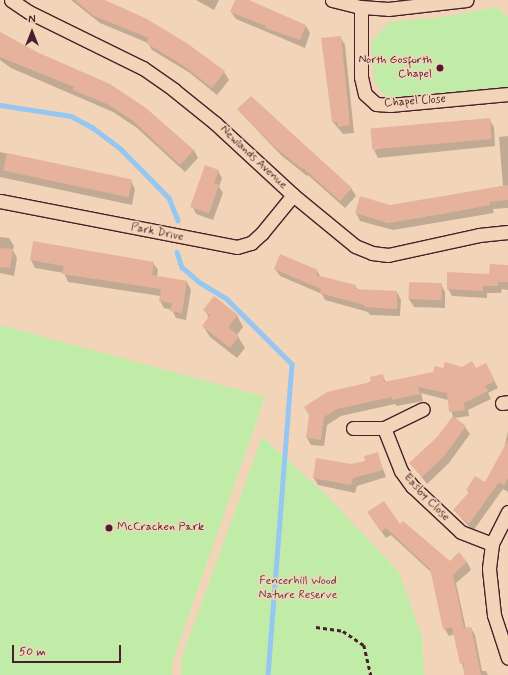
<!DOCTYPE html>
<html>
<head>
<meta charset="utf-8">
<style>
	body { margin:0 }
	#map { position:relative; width:508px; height:675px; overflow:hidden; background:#f2d5b8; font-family:Mynerve,sans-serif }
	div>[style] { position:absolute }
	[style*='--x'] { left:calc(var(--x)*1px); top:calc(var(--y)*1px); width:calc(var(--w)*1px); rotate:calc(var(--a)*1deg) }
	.green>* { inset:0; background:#c1eca8 }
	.shadow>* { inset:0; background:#0003 }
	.stream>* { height:4.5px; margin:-2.25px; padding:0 2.25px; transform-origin:2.25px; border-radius:2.25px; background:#95c7f1 }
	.building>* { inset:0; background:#e7b29c; transform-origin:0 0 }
	.path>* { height:2.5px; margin-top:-1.25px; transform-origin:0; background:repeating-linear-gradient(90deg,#4a1f2b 0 4px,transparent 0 7px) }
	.roads { filter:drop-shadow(1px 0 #4a1f2b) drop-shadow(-1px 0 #4a1f2b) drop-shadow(0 1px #4a1f2b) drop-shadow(0 -1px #4a1f2b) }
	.minor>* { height:13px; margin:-6.5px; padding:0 6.5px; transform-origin:6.5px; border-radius:6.5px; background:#f2d5b8 }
	.dots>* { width:11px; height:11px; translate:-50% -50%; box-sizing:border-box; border:2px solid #f2d5b8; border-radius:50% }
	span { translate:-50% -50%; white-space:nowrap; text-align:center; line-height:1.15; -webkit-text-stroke:3.5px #f2d5b8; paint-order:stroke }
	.poi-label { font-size:12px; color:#4a1f2b }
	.right { translate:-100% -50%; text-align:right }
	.left { translate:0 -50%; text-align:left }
	.street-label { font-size:12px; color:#4a1f2b }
	.park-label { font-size:12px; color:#5c3e3e }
	.north { position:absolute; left:12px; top:12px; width:40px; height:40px; -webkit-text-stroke:3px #f2d5b8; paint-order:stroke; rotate:0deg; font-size:11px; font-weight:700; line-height:16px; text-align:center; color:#4a1f2b }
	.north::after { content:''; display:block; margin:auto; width:14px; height:18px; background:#4a1f2b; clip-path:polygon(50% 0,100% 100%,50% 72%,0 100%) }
	.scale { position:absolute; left:12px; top:645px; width:109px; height:18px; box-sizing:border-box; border:2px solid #4a1f2b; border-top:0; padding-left:5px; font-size:12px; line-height:14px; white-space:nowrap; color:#4a1f2b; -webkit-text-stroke:3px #f2d5b8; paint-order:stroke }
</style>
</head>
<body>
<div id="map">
	<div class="green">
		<div style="clip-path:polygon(497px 7px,508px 17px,508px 90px,396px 100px,381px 92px,374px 80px,371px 43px,389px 22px,444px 17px)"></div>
		<div style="clip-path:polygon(0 325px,265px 397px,173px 660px,172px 675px,0 675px)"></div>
		<div style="clip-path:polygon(262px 437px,324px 493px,399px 572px,422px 637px,424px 675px,181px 675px,182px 657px)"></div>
	</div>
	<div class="shadow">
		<div style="clip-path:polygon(71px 0,104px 0,224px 72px,229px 80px,217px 95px,190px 73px,152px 50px,148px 43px,100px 23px)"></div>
		<div style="clip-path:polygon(196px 0,219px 0,214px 10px)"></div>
		<div style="clip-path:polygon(236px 0,246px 0,306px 26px,310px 33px,305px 48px,236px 19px,231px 12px)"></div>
		<div style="clip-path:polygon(0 33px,194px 150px,198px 158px,185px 172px,137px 128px,113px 112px,11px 68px,0 60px)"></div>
		<div style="clip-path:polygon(340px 37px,345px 45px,354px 133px,343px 134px,333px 122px)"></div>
		<div style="clip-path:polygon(238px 110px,351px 188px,356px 196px,345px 208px,308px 175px,307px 176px,282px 156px)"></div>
		<div style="clip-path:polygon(489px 119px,494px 127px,495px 146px,378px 158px,374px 150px)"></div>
		<div style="clip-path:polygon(508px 136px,508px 208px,493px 209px,494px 213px,393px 230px,360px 221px,356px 213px,503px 186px,499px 137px)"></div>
		<div style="clip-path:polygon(0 152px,131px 181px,135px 189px,132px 205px,0 177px)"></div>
		<div style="clip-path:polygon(218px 171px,222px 178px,219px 187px,223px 193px,213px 220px,196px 214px,192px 206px)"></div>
		<div style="clip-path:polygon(0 237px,9px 238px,14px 246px,13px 250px,17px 258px,14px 276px,0 273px)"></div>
		<div style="clip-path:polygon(34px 242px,153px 263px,158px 270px,157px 277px,187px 282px,191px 290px,186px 320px,176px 318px,172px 310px,164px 308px,160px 301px,160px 296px,68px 282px,64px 273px,35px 268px,31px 260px)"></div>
		<div style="clip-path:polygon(508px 266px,508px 290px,502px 289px,501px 293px,487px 293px,487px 298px,452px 296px,448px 289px,490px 275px)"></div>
		<div style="clip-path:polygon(275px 269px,317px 271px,321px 277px,355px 286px,358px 290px,397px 292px,401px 300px,400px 316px,370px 315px,368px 312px,325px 300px,322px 294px,280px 276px)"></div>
		<div style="clip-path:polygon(441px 284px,445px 292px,445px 308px,414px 307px,409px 299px)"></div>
		<div style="clip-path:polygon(205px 310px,237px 315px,243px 327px,237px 335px,245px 348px,237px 358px,210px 337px,203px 326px,209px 318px)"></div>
		<div style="clip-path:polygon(462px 368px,489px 371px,498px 388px,488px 393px,491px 399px,468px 410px,469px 416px,454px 418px,465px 427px,470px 434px,449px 463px,427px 484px,411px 463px,438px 437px,453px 417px,448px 400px,421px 393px,423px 401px,397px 406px,395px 404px,341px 416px,327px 425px,324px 446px,311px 445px,307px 438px,310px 415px,382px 375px,386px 382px)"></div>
		<div style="clip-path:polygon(508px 431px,508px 492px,503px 489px,473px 531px,454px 510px,469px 493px,467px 490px,485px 484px,504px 449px)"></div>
		<div style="clip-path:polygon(377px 453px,386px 477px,357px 486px,355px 493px,318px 485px,314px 478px,366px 461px)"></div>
		<div style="clip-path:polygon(373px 520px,400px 526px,450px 562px,467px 562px,471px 570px,456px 583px,466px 629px,471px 628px,475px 635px,482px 671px,486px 671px,488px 675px,465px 675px,455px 634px,449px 636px,444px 628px,432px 573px,391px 535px,386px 538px)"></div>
	</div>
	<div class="stream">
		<div style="--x:0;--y:105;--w:72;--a:8.8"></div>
		<div style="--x:71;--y:116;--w:24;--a:28"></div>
		<div style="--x:92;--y:127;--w:36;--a:37"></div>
		<div style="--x:121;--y:149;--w:69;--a:45.6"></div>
		<div style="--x:169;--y:198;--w:24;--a:68"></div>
		<div style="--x:177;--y:252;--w:16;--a:72"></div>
		<div style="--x:182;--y:267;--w:23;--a:41"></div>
		<div style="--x:199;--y:282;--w:31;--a:31"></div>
		<div style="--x:226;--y:298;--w:93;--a:45"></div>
		<div style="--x:292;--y:364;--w:312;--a:94.4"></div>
	</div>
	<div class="building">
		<div style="clip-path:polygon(75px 0,105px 0,147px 19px,188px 44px,225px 71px,212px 88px,184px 66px,146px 43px,149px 38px,94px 16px)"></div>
		<div style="clip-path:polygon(235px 0,249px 0,306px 25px,300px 40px,265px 28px,266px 26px,230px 12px)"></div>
		<div style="clip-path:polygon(0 32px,39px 53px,110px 84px,146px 108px,194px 150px,180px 165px,132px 120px,107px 104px,73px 90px,74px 87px,0 57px)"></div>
		<div style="clip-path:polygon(341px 36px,350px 125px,338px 127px,338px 122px,332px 122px,321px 38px)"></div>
		<div style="clip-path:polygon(251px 96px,352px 188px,340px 201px,303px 168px,302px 169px,276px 148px,237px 109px)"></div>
		<div style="left:490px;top:118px;width:21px;height:120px;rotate:85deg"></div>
		<div style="left:7px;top:153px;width:128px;height:18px;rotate:12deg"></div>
		<div style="clip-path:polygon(205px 165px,219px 170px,214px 183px,219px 185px,209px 213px,190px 207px)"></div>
		<div style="clip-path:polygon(508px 185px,508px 200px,490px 202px,490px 205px,448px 213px,388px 223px,355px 213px,360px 196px,390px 205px)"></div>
		<div style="clip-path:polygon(33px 241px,154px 262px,152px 275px,187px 281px,182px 313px,170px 311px,172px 303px,159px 301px,161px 289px,62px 274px,64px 266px,30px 260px)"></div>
		<div style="clip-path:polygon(0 248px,13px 249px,10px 268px,0 267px)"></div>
		<div style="clip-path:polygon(280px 254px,318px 270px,316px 275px,356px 285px,355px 289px,397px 291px,397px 309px,364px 307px,364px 305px,320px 293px,321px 289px,274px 269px)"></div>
		<div style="clip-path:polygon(490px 264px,508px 265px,508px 282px,498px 282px,498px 286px,483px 286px,483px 291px,447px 289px,447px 272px,489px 274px)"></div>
		<div style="left:409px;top:282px;width:33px;height:17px;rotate:2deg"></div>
		<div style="clip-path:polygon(214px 296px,238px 315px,228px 327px,239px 336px,230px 348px,202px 326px,210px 315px,203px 310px)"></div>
		<div style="clip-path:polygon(472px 361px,476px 368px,486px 363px,495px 381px,485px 386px,488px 391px,464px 403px,465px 410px,449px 412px,447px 393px,418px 387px,420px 394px,392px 400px,392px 397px,337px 409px,324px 417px,321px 440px,306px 438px,309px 415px,304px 407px,327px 392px,371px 382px,370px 377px,383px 374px,384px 382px,433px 372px,435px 366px,443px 368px,445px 362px,462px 367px)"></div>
		<div style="clip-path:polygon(453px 416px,466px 426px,445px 455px,422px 477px,409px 463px,437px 437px)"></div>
		<div style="clip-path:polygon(508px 440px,508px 478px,504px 485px,499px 482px,469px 524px,453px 510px,469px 492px,466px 490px,475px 476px,485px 482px)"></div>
		<div style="clip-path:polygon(378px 452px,383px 470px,353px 478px,351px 485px,313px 478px,316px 458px,351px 464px,365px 461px,364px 456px)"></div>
		<div style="clip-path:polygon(384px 501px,400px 524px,403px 521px,450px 561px,459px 552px,467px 562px,453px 575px,464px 628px,471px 627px,481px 675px,464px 675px,464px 663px,460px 664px,452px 627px,443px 629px,430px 569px,386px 528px,381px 532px,367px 512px)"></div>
	</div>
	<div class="path">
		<div style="--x:316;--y:627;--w:27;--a:8"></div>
		<div style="--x:343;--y:631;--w:25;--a:34"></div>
		<div style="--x:364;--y:645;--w:31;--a:77"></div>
	</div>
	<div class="roads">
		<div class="minor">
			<div style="--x:11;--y:0;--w:22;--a:34"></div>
			<div style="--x:29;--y:12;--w:127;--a:26.2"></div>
			<div style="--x:143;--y:68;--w:38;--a:35"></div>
			<div style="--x:174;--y:90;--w:53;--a:38.8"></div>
			<div style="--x:215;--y:123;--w:106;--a:42.7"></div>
			<div style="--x:293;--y:195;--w:80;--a:39.4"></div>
			<div style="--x:355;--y:246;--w:18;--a:22"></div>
			<div style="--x:372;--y:253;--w:16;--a:7"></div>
			<div style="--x:388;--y:255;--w:93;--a:-12.4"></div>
			<div style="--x:479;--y:235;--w:29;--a:-6"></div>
			<div style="--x:332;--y:0;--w:30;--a:14"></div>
			<div style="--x:361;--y:7;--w:27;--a:4"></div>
			<div style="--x:388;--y:9;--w:79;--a:-6.6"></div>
			<div style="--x:361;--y:7;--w:70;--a:90"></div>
			<div style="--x:361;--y:77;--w:17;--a:77"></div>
			<div style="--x:365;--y:94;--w:15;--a:42"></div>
			<div style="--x:376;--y:104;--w:14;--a:4"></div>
			<div style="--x:390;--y:105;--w:119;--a:-5.3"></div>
			<div style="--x:0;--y:201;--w:241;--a:11"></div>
			<div style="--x:237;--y:247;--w:15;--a:-16"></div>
			<div style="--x:251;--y:243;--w:15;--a:-42"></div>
			<div style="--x:262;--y:233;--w:49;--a:-50.8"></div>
			<div style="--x:502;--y:403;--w:6;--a:-9"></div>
			<div style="--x:353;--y:428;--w:31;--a:0"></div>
			<div style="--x:384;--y:428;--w:43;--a:-26"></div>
			<div style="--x:384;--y:428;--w:46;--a:68.4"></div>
			<div style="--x:401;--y:471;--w:19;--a:54"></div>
			<div style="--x:412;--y:486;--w:67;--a:43.2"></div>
			<div style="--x:461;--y:532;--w:33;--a:21"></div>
			<div style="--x:508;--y:512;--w:36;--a:117"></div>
			<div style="--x:492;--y:544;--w:25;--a:97"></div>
			<div style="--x:489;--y:569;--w:46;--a:83.8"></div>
			<div style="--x:494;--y:615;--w:45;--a:72"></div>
		</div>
	</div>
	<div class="dots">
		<div style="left:440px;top:68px;background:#4a1f2b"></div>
		<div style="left:109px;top:528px;background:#4a1f2b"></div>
	</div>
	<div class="poi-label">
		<span class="right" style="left:432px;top:68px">North Gosforth<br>Chapel</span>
		<span class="left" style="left:117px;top:528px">McCracken Park</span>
	</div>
	<div class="street-label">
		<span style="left:415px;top:102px;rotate:-4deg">Chapel Close</span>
		<span style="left:253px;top:158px;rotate:43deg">Newlands Avenue</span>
		<span style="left:157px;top:233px;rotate:11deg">Park Drive</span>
		<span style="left:426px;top:498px;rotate:46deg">Easby Close</span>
	</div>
	<div class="park-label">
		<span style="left:298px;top:589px">Fencerhill Wood<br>Nature Reserve</span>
	</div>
	<div class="north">N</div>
	<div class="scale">50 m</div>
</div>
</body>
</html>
